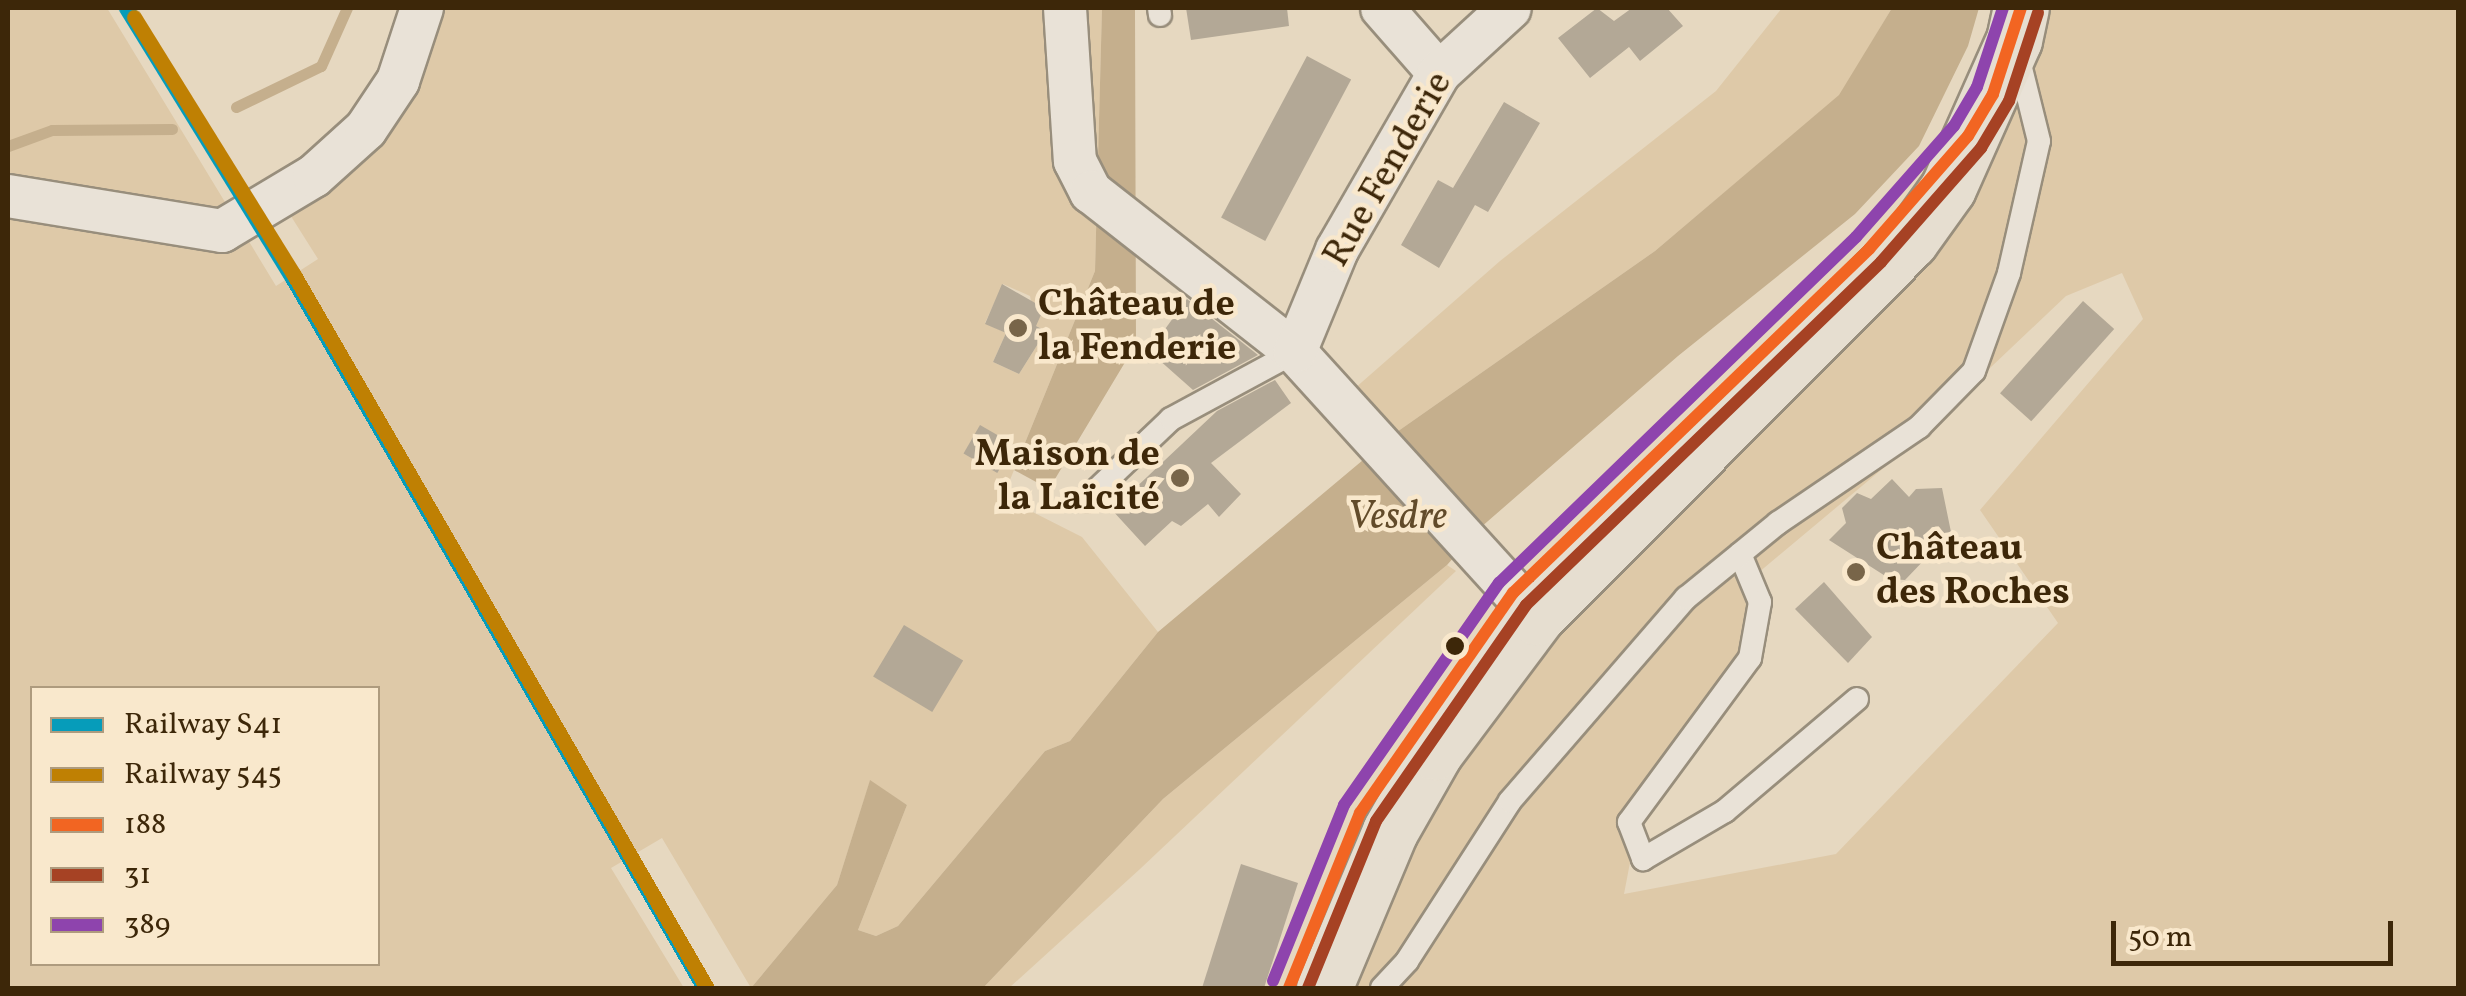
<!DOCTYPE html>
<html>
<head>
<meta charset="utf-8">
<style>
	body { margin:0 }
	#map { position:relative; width:2466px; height:996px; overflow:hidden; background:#e6d8c0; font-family:Vollkorn,serif }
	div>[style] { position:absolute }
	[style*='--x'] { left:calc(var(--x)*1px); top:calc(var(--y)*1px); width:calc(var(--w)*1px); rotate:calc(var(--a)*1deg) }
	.green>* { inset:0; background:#dec9a8 }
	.water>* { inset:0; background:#c5af8d }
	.stream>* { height:11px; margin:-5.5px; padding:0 5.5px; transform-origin:5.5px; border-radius:5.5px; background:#c5af8d }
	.building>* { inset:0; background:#b3a896; transform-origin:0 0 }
	.roads { filter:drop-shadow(2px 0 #988e7c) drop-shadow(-2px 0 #988e7c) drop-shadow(0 2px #988e7c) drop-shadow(0 -2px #988e7c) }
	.lane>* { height:22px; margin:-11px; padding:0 11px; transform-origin:11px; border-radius:11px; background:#e9e2d7 }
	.street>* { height:42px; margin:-21px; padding:0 21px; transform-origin:21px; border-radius:21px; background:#e9e2d7 }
	.primary>* { height:55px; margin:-27.5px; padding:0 27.5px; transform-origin:27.5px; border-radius:27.5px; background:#e6ded0 }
	.bus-1>* { height:12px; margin:-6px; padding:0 6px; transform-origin:6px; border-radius:6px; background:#f26522 }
	.bus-2>* { height:12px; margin:-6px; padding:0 6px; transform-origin:6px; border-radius:6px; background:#a64224 }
	.bus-3>* { height:12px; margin:-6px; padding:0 6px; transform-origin:6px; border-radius:6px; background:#8e44ad }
	.rail-1>* { height:15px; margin:-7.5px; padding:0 7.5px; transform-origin:7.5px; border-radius:7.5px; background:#069cba }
	.rail-2>* { height:15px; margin:-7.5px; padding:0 7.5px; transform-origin:7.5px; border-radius:7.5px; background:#bf8003 }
	.dots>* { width:28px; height:28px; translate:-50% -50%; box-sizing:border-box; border:5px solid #f9e8cc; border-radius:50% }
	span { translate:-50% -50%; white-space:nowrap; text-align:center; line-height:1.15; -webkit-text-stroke:9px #f9e8cc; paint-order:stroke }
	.street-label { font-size:38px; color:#3d2709 }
	.poi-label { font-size:38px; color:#3d2709; font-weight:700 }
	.left { translate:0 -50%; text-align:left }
	.right { translate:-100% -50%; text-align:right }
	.water-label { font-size:40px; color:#624b2a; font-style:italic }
	.frame { position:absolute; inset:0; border:10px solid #3d2709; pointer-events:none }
	.legend { position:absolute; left:30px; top:686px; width:350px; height:280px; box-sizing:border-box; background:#f9e8cc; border:2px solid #ae9b7e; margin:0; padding:12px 18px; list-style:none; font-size:30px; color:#3d2709 }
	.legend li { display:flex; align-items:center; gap:20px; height:50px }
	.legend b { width:50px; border:2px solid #ae9b7e }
	.scale { position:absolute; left:2111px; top:921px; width:282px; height:45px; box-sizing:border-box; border:5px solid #3d2709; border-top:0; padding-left:12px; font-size:30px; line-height:35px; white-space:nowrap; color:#3d2709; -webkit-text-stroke:8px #f9e8cc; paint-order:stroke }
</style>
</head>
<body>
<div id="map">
	<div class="green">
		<div style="clip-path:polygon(evenodd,8px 8px,107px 8px,276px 286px,318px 259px,270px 183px,361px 122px,414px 8px,1102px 8px,1095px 271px,1003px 497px,1082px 537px,1158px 632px,1070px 741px,1045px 751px,898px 926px,876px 936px,858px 930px,907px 805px,870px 781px,837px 885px,751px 988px,662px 838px,611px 868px,684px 988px,8px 988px,8px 8px,1003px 284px,1030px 296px,1036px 326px,1046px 331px,1019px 374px,993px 362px,1006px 333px,985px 323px,1003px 284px,8px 8px,32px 688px,378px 688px,378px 964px,32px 964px,32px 688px)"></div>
		<div style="clip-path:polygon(1782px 8px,1892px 8px,1840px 95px,1655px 251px,1394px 434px,1354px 389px,1500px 261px,1716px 91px)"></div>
		<div style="clip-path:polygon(evenodd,2041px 8px,2458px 8px,2458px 988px,1346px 988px,1407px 844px,1533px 640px,1947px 231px,2034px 76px,2041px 8px,2122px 273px,2143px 319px,1980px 510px,2058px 623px,1836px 854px,1624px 894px,1645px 784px,1735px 675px,1758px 573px,1893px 460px,2066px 296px,2122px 273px)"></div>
		<div style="clip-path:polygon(1447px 565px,1456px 571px,1140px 869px,1009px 988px,983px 988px,1163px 799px)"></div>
	</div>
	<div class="water">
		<div style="clip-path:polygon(1102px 8px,1135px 8px,1136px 344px,1049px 489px,1014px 470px,1095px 271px)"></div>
		<div style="clip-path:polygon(1892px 8px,1979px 8px,1968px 46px,1919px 146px,1855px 214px,1678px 356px,1480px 528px,1447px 565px,1163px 799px,983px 988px,751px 988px,837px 885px,870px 780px,907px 805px,858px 930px,876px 936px,898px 926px,1045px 751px,1070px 741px,1158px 632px,1394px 434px,1655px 251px,1839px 95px)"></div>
	</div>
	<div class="stream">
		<div style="--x:236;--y:107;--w:94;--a:-25.8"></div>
		<div style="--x:321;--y:66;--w:64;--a:-65.9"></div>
		<div style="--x:8;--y:146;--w:47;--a:-20"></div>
		<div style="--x:52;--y:130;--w:120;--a:-0.5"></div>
	</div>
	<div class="building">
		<div style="clip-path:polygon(1186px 8px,1287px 8px,1289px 26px,1191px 40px)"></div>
		<div style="clip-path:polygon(1597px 8px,1614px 21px,1632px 8px,1667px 8px,1683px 26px,1640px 61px,1629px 47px,1590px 78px,1558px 38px)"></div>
		<div style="left:1307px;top:56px;width:50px;height:183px;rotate:28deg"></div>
		<div style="clip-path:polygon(1504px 102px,1540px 123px,1488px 212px,1475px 205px,1439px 268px,1401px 245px,1438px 180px,1453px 188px)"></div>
		<div style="clip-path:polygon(1002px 284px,1044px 308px,1036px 326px,1046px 331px,1019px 374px,993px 362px,1006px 333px,985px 324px)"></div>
		<div style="clip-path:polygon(1187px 299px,1258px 355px,1193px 390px,1149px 351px)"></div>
		<div style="left:2083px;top:301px;width:42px;height:124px;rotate:42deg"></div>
		<div style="clip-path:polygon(1275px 380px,1291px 403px,1211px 463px,1241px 494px,1219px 517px,1208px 504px,1181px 526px,1172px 521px,1145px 546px,1112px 510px,1217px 411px)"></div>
		<div style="left:980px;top:425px;width:39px;height:33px;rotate:30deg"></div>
		<div style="clip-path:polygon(1892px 479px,1909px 497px,1916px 489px,1942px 488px,1951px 532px,1905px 580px,1890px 579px,1829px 540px,1846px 523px,1842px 508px,1857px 493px,1871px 499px)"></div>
		<div style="clip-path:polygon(1824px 582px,1872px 637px,1848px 663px,1795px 609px)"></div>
		<div style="left:904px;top:625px;width:69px;height:60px;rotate:31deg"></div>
		<div style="clip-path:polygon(1241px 864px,1298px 883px,1264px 988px,1202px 988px)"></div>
	</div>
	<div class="roads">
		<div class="lane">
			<div style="--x:1159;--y:8;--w:7;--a:82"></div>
			<div style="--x:1086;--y:500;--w:117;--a:-43.6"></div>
			<div style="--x:1171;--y:419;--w:141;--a:-28.4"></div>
			<div style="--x:1740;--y:554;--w:52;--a:67.4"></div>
			<div style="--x:1760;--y:602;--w:57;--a:100.1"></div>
			<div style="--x:1750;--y:658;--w:204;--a:126.4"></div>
			<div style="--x:1629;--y:822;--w:40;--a:69"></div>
			<div style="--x:1643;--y:859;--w:95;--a:-30.3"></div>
			<div style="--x:1725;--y:811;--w:173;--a:-40.3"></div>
			<div style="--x:1382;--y:988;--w:37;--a:-47"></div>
			<div style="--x:1407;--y:961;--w:190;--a:-57.2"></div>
			<div style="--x:1510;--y:801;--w:269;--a:-49.1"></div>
			<div style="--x:1686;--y:598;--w:119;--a:-39.2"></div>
			<div style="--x:1778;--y:523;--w:171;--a:-34.2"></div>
			<div style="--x:1919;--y:427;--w:78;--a:-45.5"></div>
			<div style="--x:1974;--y:371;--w:104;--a:-70.3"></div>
			<div style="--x:2009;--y:273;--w:135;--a:-77.2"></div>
			<div style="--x:2039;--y:141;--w:88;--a:-103.9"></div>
		</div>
		<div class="street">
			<div style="--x:1065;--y:8;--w:153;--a:86.3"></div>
			<div style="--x:1075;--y:161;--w:35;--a:63"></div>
			<div style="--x:1091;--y:192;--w:259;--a:38.1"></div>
			<div style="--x:1295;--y:352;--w:358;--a:47.7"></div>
			<div style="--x:1382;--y:8;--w:86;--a:48.8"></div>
			<div style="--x:8;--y:196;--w:217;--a:9.3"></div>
			<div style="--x:222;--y:231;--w:107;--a:-30.9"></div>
			<div style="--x:314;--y:176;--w:70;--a:-42.1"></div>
			<div style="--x:366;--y:129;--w:58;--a:-56.3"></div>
			<div style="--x:398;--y:81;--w:77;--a:-71.8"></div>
			<div style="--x:1295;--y:352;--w:110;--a:-67.6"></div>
			<div style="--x:1337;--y:250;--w:204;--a:-60"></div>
			<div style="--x:1439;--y:73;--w:96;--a:-42.5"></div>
		</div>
		<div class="primary">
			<div style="--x:1324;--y:988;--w:170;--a:-67.2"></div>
			<div style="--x:1390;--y:831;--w:91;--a:-60.3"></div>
			<div style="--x:1435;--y:752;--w:169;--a:-53.2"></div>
			<div style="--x:1536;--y:617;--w:530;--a:-45.15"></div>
			<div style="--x:1910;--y:241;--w:65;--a:-54.4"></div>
			<div style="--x:1948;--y:188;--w:162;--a:-66"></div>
			<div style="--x:2014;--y:40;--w:33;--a:-78"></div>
		</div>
	</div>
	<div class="bus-1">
		<div style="--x:1289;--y:988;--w:189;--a:-67.9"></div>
		<div style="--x:1360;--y:813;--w:268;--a:-55.2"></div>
		<div style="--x:1513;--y:593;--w:495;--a:-44"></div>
		<div style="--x:1869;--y:249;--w:150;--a:-48.8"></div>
		<div style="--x:1968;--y:136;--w:49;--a:-59.2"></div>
		<div style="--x:1993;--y:94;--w:90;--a:-72"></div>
	</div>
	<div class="bus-2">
		<div style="--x:1308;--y:988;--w:180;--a:-67.8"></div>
		<div style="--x:1376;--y:821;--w:263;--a:-55.2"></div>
		<div style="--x:1526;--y:605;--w:494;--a:-44"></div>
		<div style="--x:1881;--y:262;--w:152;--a:-48.7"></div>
		<div style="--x:1981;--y:148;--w:55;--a:-59.2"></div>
		<div style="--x:2009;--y:101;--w:93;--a:-71.8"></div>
	</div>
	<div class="bus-3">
		<div style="--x:1273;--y:981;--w:190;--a:-68"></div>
		<div style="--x:1344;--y:805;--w:271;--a:-55.1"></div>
		<div style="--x:1499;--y:583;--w:497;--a:-44.1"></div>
		<div style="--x:1856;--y:237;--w:148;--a:-48.6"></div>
		<div style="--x:1954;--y:126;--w:45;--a:-59.5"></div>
		<div style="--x:1977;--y:87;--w:83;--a:-71.8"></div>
	</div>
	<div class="rail-1">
		<div style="--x:126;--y:8;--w:315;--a:58.4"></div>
		<div style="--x:291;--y:276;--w:823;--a:59.88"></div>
	</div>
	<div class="rail-2">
		<div style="--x:134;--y:17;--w:304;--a:58.2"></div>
		<div style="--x:294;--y:275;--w:824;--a:59.92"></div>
	</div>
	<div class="dots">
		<div style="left:1018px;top:328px;background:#786549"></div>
		<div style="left:1180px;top:478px;background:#786549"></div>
		<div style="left:1856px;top:572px;background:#786549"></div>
		<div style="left:1455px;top:646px;background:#3d2709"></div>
	</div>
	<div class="street-label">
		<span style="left:1389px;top:170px;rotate:-60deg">Rue Fenderie</span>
	</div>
	<div class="poi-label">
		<span class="left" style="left:1038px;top:328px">Château de<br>la Fenderie</span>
		<span class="right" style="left:1160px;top:478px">Maison de<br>la Laïcité</span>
		<span class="left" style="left:1876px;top:572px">Château<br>des Roches</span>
	</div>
	<div class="water-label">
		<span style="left:1397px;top:518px">Vesdre</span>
	</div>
	<div class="frame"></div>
	<ul class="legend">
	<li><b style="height:12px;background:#069cba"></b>Railway S41</li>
	<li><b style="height:12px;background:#bf8003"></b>Railway 545</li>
	<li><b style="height:12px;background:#f26522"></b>188</li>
	<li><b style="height:12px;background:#a64224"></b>31</li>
	<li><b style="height:12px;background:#8e44ad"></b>389</li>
	</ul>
	<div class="scale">50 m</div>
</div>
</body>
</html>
